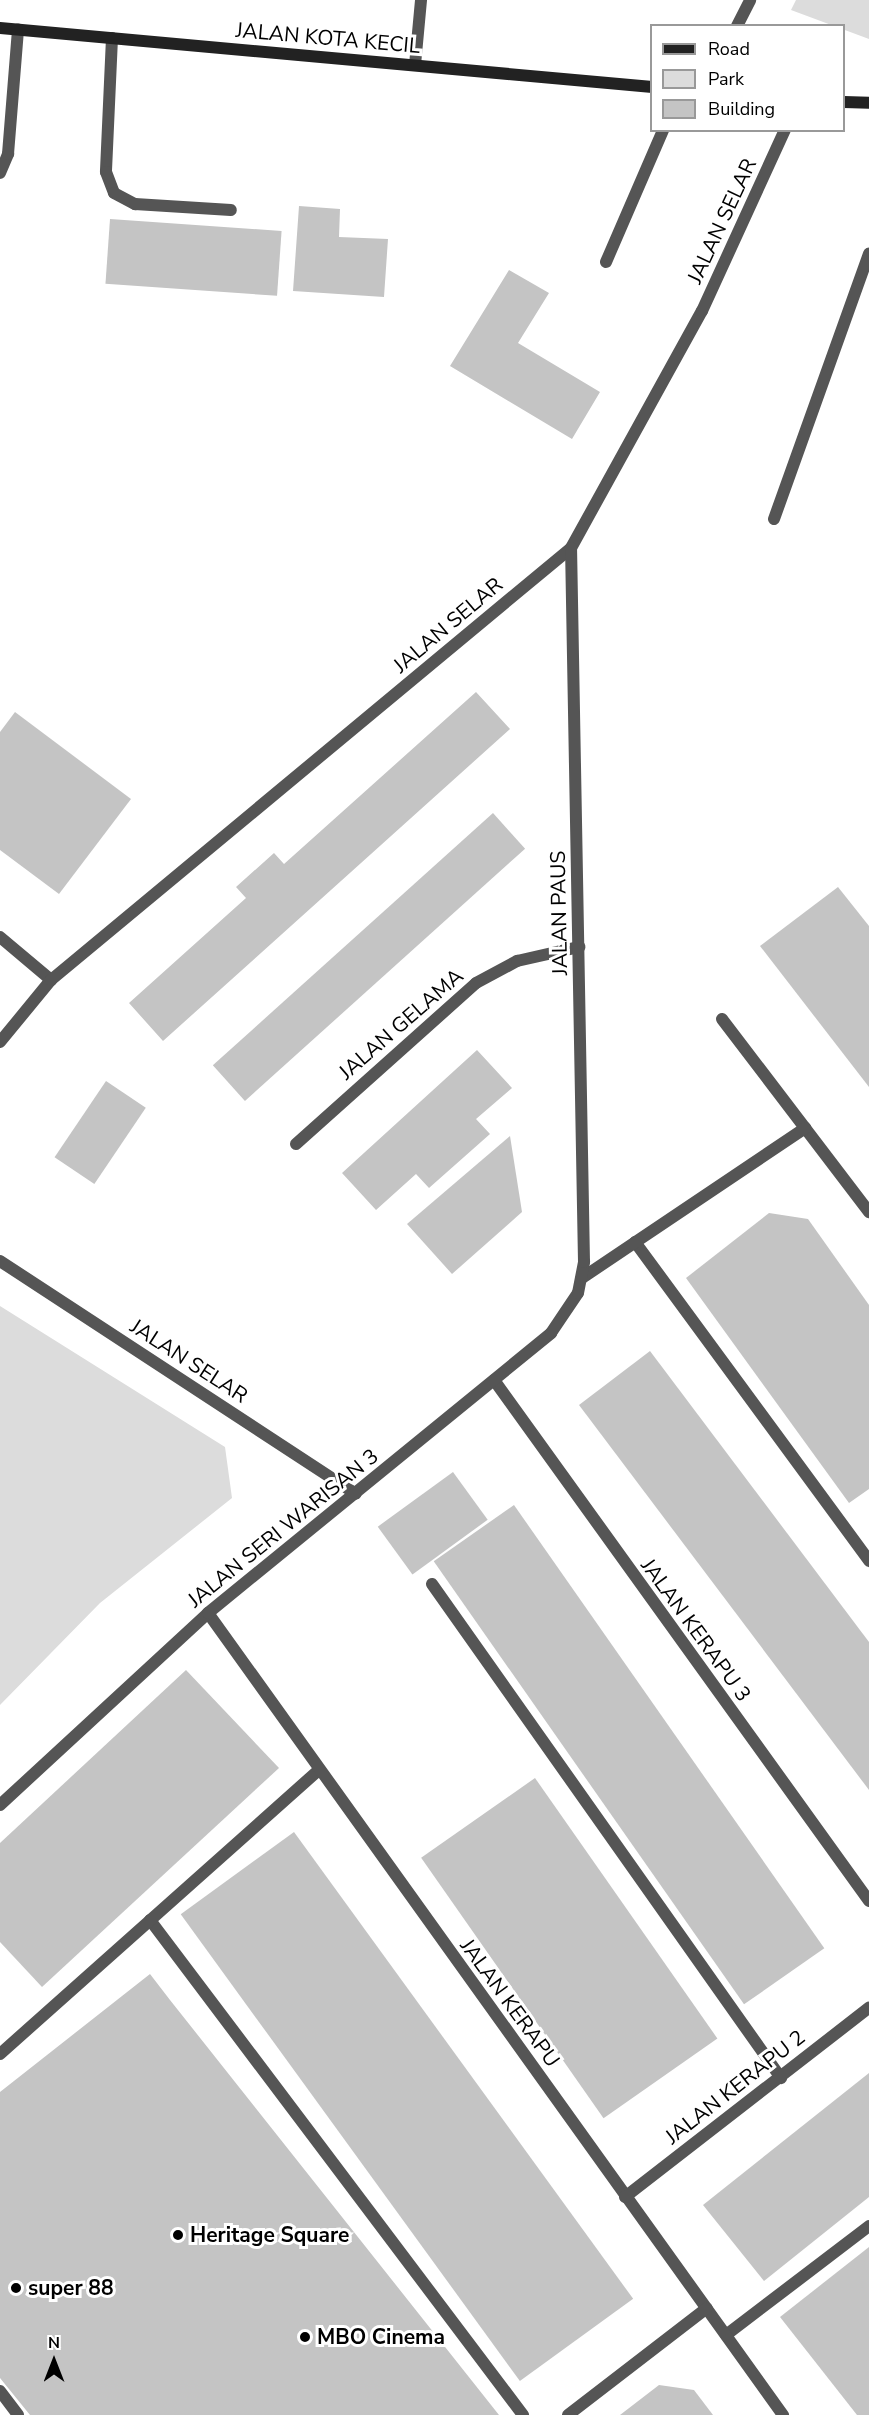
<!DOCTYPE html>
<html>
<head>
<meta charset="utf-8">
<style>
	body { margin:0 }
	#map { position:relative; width:869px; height:2415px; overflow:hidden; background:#fff; font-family:"Nunito Sans",sans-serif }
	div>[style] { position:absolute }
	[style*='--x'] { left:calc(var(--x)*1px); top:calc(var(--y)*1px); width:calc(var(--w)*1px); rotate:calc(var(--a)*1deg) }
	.green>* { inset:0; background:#dcdcdc }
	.building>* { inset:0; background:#c4c4c4; transform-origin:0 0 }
	.lane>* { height:12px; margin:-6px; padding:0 6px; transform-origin:6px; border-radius:6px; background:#555 }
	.street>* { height:12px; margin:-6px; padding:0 6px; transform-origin:6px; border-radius:6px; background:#555 }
	.secondary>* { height:12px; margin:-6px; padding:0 6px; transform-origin:6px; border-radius:6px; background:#222 }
	.dots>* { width:16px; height:16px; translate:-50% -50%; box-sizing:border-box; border:3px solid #fff; border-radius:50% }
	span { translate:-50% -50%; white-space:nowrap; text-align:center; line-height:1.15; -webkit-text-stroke:6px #fff; paint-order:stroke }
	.street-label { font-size:21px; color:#000 }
	.poi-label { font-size:21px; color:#000; font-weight:700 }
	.left { translate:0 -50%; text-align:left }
	.legend { position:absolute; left:650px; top:24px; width:195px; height:108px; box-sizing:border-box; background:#fff; border:2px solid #999; margin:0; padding:8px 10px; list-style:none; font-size:18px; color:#000 }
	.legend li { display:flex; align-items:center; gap:12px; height:30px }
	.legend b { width:30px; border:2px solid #999 }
	.north { position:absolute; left:24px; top:2331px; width:60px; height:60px; -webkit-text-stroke:4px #fff; paint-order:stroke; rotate:0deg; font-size:16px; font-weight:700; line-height:24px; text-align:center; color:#000 }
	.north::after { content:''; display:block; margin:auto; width:21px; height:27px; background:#000; clip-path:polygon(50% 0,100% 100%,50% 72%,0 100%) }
</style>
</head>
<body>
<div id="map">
	<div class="green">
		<div style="clip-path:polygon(796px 0,869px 0,869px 39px,791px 10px)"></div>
		<div style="clip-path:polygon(0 1306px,225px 1447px,232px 1498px,100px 1603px,0 1705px)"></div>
	</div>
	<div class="building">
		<div style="clip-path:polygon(299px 206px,340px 209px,339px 237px,388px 239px,384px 297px,293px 291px)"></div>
		<div style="left:110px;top:219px;width:172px;height:65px;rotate:4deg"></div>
		<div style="clip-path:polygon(509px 270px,549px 293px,518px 343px,600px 392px,572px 439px,450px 366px)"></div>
		<div style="clip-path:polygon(476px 692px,510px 729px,163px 1041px,129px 1003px,246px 898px,236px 887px,274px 853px,284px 864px)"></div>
		<div style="clip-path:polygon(15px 712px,131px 799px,59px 894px,0 850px,0 732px)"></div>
		<div style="left:493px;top:813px;width:48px;height:377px;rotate:48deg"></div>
		<div style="clip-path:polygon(838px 887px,869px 926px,869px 1087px,760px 946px)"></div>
		<div style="clip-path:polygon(477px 1050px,512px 1088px,476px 1119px,490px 1134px,429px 1188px,416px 1174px,376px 1210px,342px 1173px)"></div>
		<div style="left:106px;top:1081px;width:48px;height:92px;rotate:34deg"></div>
		<div style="clip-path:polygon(510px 1136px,522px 1212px,452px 1274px,407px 1224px)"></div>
		<div style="clip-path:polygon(769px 1213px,808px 1219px,869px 1305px,869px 1489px,849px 1503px,686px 1278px)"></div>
		<div style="clip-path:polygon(650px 1351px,869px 1642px,869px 1790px,579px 1405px)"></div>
		<div style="left:453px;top:1472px;width:59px;height:93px;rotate:54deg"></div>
		<div style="left:514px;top:1505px;width:541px;height:98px;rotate:55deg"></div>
		<div style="clip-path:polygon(186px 1670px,279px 1768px,42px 1987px,0 1942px,0 1843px)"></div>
		<div style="left:535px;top:1778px;width:318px;height:139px;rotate:55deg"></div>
		<div style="left:294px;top:1832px;width:577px;height:140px;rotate:54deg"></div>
		<div style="clip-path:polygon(150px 1974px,170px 2000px,499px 2415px,30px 2415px,0 2378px,0 2092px)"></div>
		<div style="clip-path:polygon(869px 2073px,869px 2197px,764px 2281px,703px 2205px)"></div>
		<div style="clip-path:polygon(869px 2247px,869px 2415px,857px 2415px,780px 2317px)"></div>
		<div style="clip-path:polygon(659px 2385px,694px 2390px,713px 2415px,620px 2415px)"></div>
	</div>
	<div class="lane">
		<div style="--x:112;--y:38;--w:134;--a:92.6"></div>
		<div style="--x:106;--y:172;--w:22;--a:69"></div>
		<div style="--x:114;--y:193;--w:24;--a:28"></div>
		<div style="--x:135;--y:204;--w:96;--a:3.6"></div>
		<div style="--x:0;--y:173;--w:21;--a:-67"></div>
		<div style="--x:8;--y:154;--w:125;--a:-85.4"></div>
		<div style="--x:606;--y:262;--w:144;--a:-66.6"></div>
		<div style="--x:774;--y:519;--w:282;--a:-70.3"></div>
		<div style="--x:635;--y:1242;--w:396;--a:53.7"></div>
		<div style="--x:432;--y:1584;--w:605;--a:54.76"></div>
		<div style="--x:150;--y:1920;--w:620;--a:53"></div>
		<div style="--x:0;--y:2054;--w:427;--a:-41.7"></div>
		<div style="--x:726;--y:2335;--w:180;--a:-37.3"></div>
		<div style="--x:0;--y:2391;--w:30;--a:53"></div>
	</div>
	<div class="street">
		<div style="--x:737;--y:26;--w:29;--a:-63"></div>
		<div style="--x:415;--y:65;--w:65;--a:-84.7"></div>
		<div style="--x:0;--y:937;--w:67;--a:40.1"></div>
		<div style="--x:722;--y:1019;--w:243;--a:52.7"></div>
		<div style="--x:0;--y:1042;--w:80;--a:-50.6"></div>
		<div style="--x:51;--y:980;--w:676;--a:-39.72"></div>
		<div style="--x:571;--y:548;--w:271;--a:-61.1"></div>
		<div style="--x:702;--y:311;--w:199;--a:-65.4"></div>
		<div style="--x:296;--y:1144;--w:241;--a:-41.8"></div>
		<div style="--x:476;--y:983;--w:47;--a:-28.2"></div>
		<div style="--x:517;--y:961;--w:64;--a:-12.7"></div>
		<div style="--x:0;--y:1261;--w:425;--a:33.2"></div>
		<div style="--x:582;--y:1278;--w:269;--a:-33.9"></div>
		<div style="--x:494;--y:1380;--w:642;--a:54.25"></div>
		<div style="--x:208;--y:1613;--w:987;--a:54.36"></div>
		<div style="--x:0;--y:1805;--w:283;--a:-42.7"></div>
		<div style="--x:208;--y:1613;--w:443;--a:-39.2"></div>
		<div style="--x:551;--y:1333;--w:48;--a:-56"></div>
		<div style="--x:578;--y:1293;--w:32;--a:-79"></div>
		<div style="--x:584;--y:1262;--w:714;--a:-91.04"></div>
		<div style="--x:625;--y:2197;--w:309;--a:-37.8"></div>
		<div style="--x:568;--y:2415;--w:175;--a:-37.6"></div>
	</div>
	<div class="secondary">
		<div style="--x:0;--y:28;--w:655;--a:5.17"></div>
		<div style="--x:844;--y:102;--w:25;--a:2"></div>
	</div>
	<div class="dots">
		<div style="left:178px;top:2235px;background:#000"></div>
		<div style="left:16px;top:2288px;background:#000"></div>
		<div style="left:305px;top:2337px;background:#000"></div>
	</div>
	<div class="street-label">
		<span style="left:328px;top:38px;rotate:5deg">JALAN KOTA KECIL</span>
		<span style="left:722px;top:221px;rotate:-65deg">JALAN SELAR</span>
		<span style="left:448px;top:625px;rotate:-40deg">JALAN SELAR</span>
		<span style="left:559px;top:913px;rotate:-91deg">JALAN PAUS</span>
		<span style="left:401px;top:1024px;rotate:-41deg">JALAN GELAMA</span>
		<span style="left:189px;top:1361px;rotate:33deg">JALAN SELAR</span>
		<span style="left:283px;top:1528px;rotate:-39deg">JALAN SERI WARISAN 3</span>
		<span style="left:696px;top:1630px;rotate:54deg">JALAN KERAPU 3</span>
		<span style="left:510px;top:2003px;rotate:54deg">JALAN KERAPU</span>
		<span style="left:735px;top:2087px;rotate:-38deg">JALAN KERAPU 2</span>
	</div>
	<div class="poi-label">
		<span class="left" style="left:190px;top:2235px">Heritage Square</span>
		<span class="left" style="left:28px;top:2288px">super 88</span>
		<span class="left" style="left:317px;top:2337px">MBO Cinema</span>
	</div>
	<ul class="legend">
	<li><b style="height:8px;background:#222"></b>Road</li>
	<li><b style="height:16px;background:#dcdcdc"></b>Park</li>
	<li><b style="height:16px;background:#c4c4c4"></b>Building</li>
	</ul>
	<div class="north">N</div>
</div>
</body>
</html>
